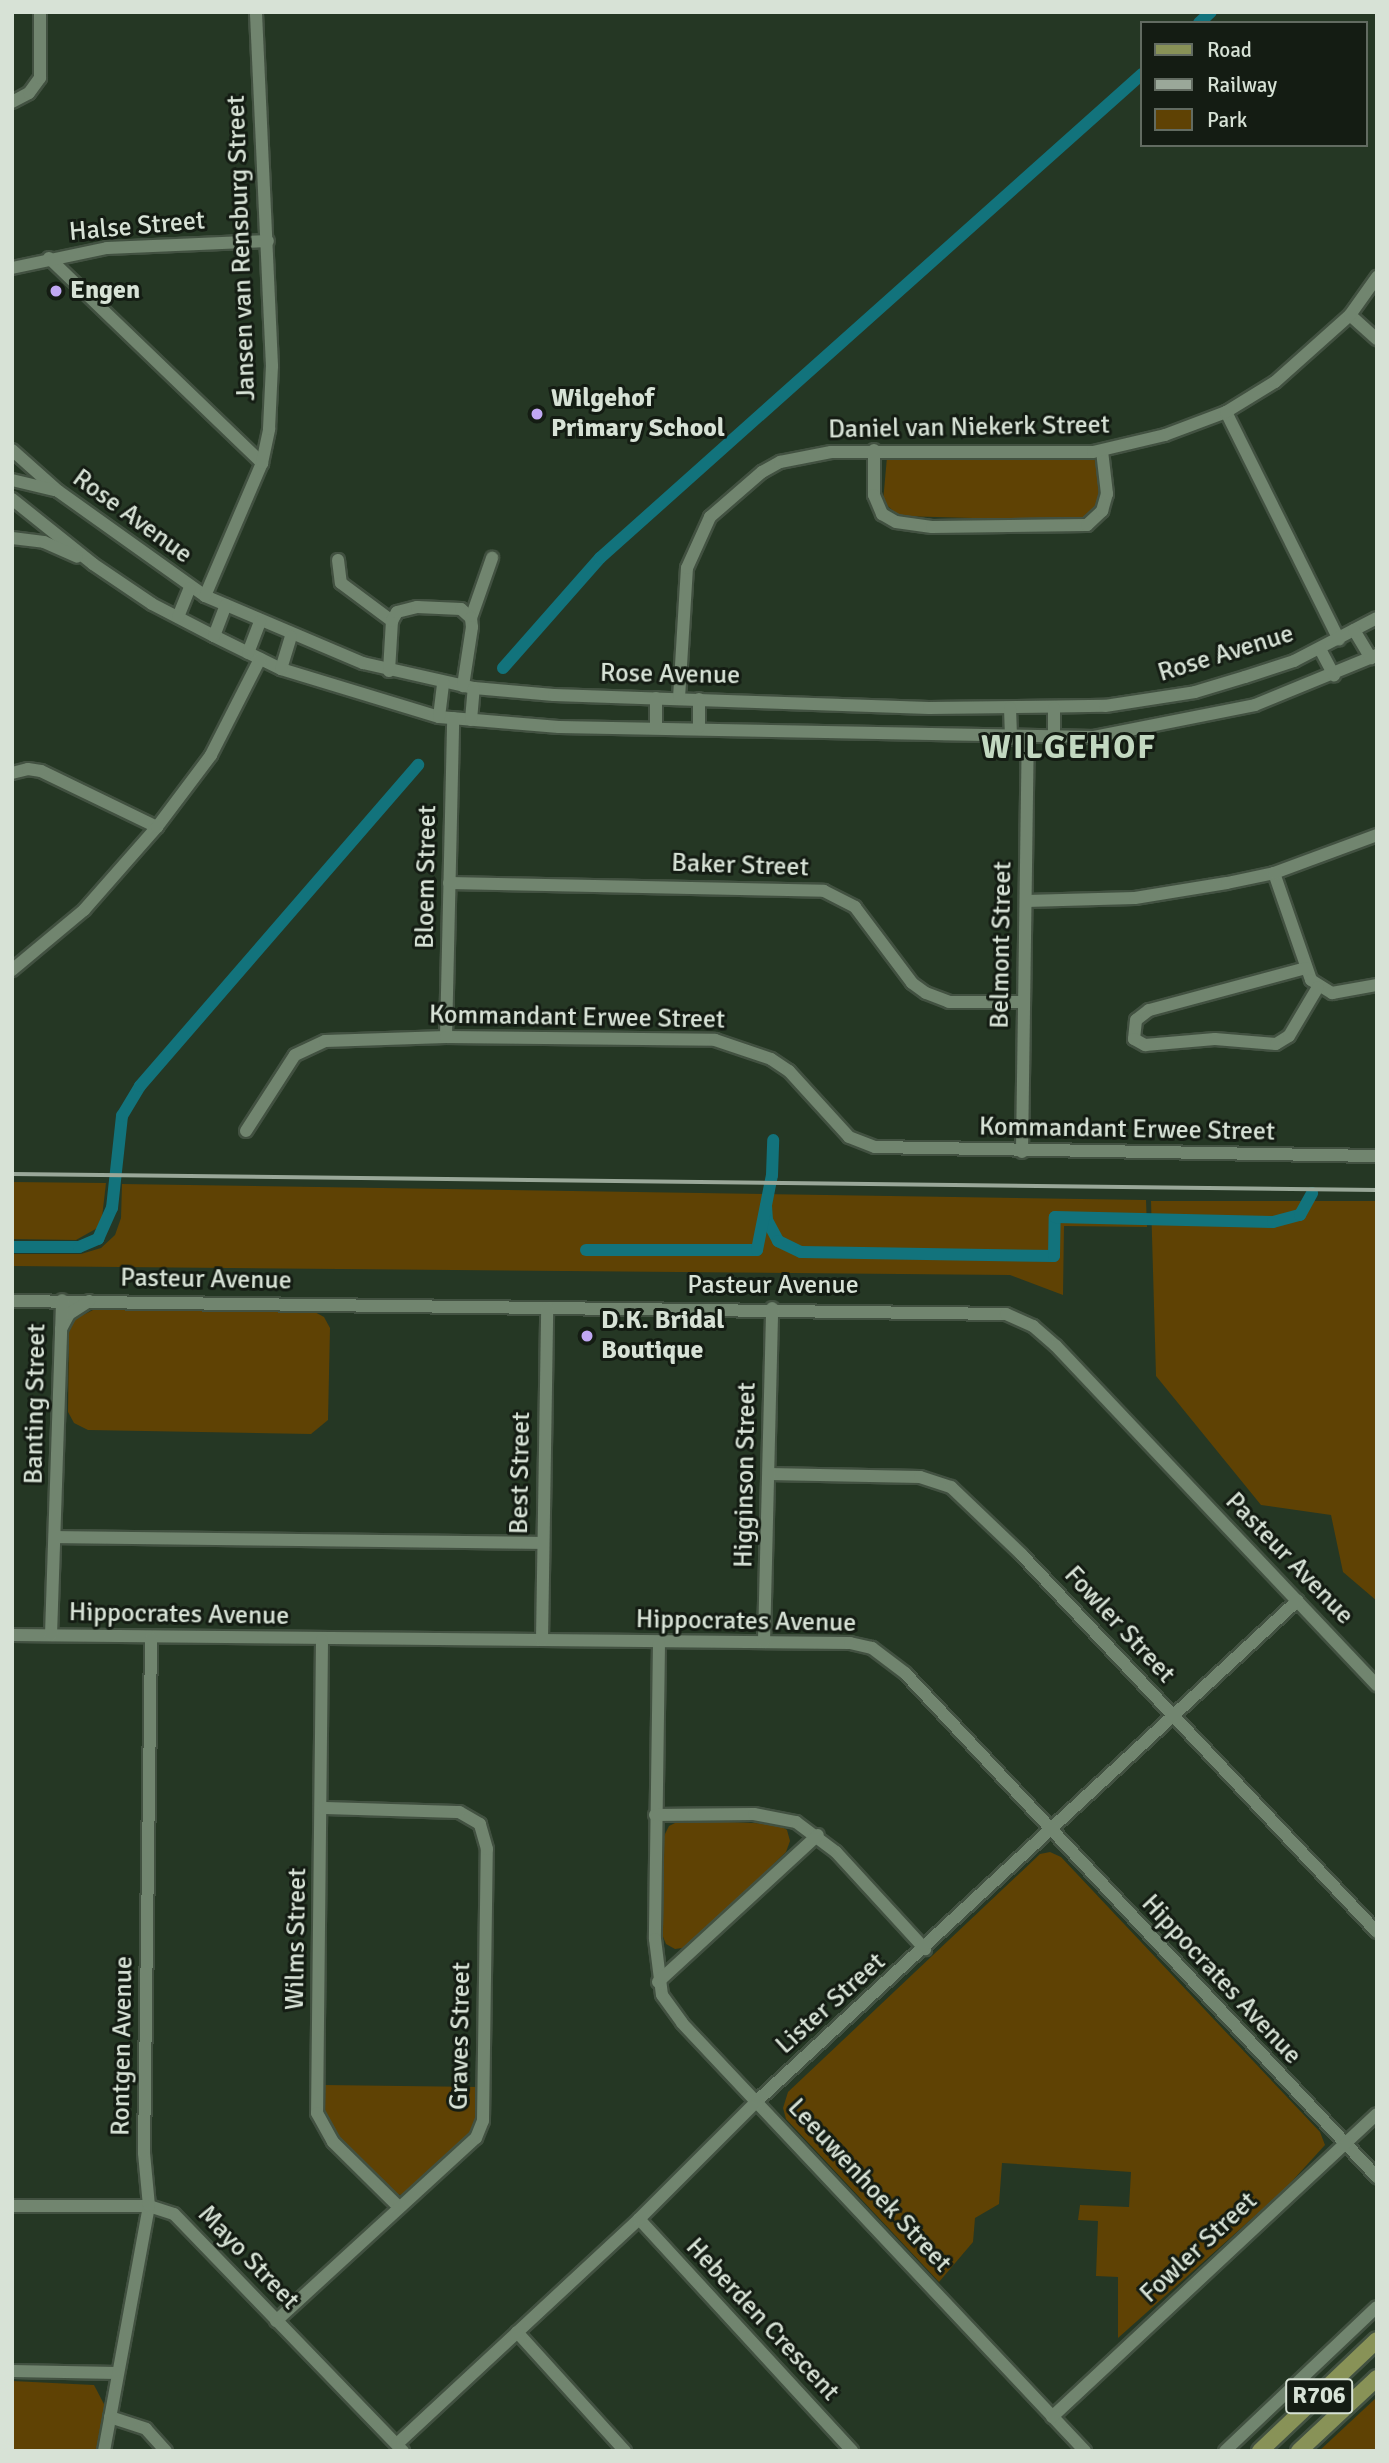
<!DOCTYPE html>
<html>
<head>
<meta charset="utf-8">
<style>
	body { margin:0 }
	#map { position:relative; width:1389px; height:2463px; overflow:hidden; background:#253724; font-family:Signika,sans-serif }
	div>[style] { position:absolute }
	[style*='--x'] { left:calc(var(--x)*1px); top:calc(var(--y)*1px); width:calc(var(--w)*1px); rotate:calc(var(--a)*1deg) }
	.green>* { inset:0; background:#5f4204 }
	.canal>* { height:12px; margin:-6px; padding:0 6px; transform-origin:6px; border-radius:6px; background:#12737c }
	.roads { filter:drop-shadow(2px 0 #425141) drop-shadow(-2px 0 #425141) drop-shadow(0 2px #425141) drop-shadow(0 -2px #425141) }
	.minor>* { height:12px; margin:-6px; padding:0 6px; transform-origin:6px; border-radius:6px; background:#71856f }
	.major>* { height:16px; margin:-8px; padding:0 8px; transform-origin:8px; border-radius:8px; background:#889257 }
	.rail>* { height:3.5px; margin:-1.75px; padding:0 1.75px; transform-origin:1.75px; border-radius:1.75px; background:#9aa899 }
	.dots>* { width:19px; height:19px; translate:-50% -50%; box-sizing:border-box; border:4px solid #141c13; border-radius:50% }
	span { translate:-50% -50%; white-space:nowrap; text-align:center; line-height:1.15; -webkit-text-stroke:6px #141c13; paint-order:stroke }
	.shield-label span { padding:2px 5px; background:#141c13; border:2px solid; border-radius:5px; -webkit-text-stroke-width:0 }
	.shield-label { font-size:24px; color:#d7e2d6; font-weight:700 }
	.street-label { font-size:26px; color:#d7e2d6 }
	.poi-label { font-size:26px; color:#d7e2d6; font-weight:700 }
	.left { translate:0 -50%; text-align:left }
	.district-label { font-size:33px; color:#c2d8c0; font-weight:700; letter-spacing:2px }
	.frame { position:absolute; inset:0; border:14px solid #d7e2d6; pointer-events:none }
	.legend { position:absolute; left:1140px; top:21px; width:228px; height:126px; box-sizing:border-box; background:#141c13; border:2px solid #626b61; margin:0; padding:9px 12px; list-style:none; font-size:21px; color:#d7e2d6 }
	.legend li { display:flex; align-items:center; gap:14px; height:35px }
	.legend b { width:35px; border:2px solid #626b61 }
</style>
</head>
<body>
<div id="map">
	<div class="green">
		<div style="clip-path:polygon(1092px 456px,1097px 460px,1105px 495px,1095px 514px,1083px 521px,899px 516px,883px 502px,887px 457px)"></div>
		<div style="clip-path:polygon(12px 1182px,106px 1183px,101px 1226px,76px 1240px,12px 1239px)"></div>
		<div style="clip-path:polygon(122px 1184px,1146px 1200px,1147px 1227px,1064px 1226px,1063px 1295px,1010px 1275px,12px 1266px,12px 1254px,81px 1254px,101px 1248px,115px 1235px,121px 1218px)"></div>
		<div style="clip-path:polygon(1151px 1201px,1377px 1201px,1377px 1601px,1343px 1572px,1331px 1515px,1261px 1505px,1156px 1376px)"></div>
		<div style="clip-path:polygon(93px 1310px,311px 1310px,324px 1317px,330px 1328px,328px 1420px,311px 1434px,88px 1430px,74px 1423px,68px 1412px,69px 1332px,75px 1319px)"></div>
		<div style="clip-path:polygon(681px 1820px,778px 1824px,787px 1830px,790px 1841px,786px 1852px,689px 1947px,675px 1949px,666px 1944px,661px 1932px,662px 1840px,669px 1826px)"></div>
		<div style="clip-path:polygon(1050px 1852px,1061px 1857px,1320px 2132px,1325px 2145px,1284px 2190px,1118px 2338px,1118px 2277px,1096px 2276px,1098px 2221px,1078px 2220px,1080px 2205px,1129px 2207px,1131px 2172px,1002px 2163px,999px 2204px,975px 2218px,973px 2242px,939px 2282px,786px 2119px,783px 2108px,788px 2092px,1040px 1854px)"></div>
		<div style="clip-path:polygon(324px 2085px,480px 2087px,480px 2112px,469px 2141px,412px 2192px,400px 2195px,389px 2191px,335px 2135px,323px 2105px)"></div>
		<div style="clip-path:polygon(12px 2381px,94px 2385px,105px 2406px,97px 2451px,12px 2451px)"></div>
		<div style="clip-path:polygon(1377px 2397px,1377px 2451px,1319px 2451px)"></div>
	</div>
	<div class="canal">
		<div style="--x:1199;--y:23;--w:16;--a:-43"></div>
		<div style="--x:503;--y:668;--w:147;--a:-48.6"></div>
		<div style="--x:600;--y:558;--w:727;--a:-41.76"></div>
		<div style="--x:766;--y:1206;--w:14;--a:86"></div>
		<div style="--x:767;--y:1220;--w:24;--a:62"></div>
		<div style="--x:778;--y:1241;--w:25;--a:26"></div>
		<div style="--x:801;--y:1252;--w:253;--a:0.9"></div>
		<div style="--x:1054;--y:1256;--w:39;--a:-89"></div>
		<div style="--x:1055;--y:1217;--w:218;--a:1.3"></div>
		<div style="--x:1273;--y:1222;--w:28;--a:-15"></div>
		<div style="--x:1300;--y:1215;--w:25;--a:-61"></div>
		<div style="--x:12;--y:1247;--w:67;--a:0"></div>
		<div style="--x:79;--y:1247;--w:21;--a:-23"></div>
		<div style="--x:98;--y:1239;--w:34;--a:-66"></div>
		<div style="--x:112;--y:1208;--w:93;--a:-83.8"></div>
		<div style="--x:122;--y:1116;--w:35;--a:-59"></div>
		<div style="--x:140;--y:1086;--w:425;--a:-49.1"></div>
		<div style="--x:586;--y:1250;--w:171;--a:0"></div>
		<div style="--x:757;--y:1250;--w:76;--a:-78.7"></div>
		<div style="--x:772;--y:1175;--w:35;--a:-88"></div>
	</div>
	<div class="roads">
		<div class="minor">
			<div style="--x:12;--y:102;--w:19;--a:-28"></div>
			<div style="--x:29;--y:93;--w:19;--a:-54"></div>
			<div style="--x:40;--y:78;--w:66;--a:-90"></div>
			<div style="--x:49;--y:258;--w:296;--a:43.9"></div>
			<div style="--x:12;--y:268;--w:97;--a:-11.9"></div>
			<div style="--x:107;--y:248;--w:161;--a:-2.5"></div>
			<div style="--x:1350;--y:315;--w:36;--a:42"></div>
			<div style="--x:1226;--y:412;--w:254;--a:63.6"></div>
			<div style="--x:12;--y:450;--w:62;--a:41.7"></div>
			<div style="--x:58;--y:491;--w:181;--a:35.5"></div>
			<div style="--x:205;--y:596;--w:172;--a:23"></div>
			<div style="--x:363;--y:663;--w:114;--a:12.7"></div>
			<div style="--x:474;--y:688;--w:80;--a:5"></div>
			<div style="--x:554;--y:695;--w:375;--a:2"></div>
			<div style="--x:929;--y:708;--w:176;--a:-0.7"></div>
			<div style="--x:1105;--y:706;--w:91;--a:-8.8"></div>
			<div style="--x:1195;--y:692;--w:52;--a:-16.7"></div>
			<div style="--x:1245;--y:677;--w:52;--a:-18.1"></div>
			<div style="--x:1294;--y:661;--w:93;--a:-27.4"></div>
			<div style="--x:874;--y:450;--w:45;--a:90"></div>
			<div style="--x:874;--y:495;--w:21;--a:67"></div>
			<div style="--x:882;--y:514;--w:16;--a:30"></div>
			<div style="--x:896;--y:522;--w:36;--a:8"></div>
			<div style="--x:932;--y:527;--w:155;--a:-0.7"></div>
			<div style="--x:1087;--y:525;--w:21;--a:-43"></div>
			<div style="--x:1102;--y:511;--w:18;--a:-74"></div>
			<div style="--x:1107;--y:494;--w:43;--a:-96.6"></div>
			<div style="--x:12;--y:480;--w:43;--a:13.4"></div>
			<div style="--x:12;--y:499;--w:104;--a:38.7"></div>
			<div style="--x:93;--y:564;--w:71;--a:34.1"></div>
			<div style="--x:152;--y:604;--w:70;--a:27.3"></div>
			<div style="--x:214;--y:636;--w:75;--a:26.2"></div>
			<div style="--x:281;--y:669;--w:165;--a:16.9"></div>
			<div style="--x:439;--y:717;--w:120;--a:4.8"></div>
			<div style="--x:559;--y:727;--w:535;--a:1.07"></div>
			<div style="--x:1094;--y:737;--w:164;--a:-11.2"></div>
			<div style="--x:1255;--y:705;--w:132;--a:-22.3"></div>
			<div style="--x:12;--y:538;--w:32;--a:7"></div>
			<div style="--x:44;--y:542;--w:36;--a:24"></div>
			<div style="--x:338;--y:560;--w:23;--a:83"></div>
			<div style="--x:341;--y:583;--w:64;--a:36.7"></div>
			<div style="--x:205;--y:596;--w:145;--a:-66.8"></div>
			<div style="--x:262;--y:463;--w:35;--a:-78"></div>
			<div style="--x:269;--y:429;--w:63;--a:-87.3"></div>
			<div style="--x:272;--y:366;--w:354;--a:-92.6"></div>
			<div style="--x:178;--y:617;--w:31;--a:-68"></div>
			<div style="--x:471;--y:618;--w:64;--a:-70.7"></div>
			<div style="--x:1354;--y:630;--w:33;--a:59"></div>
			<div style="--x:214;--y:636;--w:33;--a:-69"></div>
			<div style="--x:1320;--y:649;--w:30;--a:62"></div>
			<div style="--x:248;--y:653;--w:34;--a:-69"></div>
			<div style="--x:281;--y:669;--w:34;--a:-73"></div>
			<div style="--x:389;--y:671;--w:50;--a:-86.6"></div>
			<div style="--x:392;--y:621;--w:10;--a:-61"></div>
			<div style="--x:397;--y:612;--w:21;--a:-14"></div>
			<div style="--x:417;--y:607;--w:44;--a:2.6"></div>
			<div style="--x:461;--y:609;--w:13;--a:42"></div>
			<div style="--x:471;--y:618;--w:9;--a:84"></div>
			<div style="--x:472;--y:627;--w:60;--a:98.7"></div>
			<div style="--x:679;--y:698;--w:130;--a:-86.5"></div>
			<div style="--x:687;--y:568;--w:56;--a:-65.7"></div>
			<div style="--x:710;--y:517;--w:69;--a:-40.9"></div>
			<div style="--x:762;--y:472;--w:21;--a:-29"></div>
			<div style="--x:780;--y:462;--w:52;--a:-11.1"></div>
			<div style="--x:831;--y:452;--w:262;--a:0"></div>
			<div style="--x:1093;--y:452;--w:74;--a:-13.3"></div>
			<div style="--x:1165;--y:435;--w:65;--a:-20.7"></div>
			<div style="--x:1226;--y:412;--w:57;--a:-31.5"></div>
			<div style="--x:1275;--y:382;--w:101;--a:-41.8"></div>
			<div style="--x:1350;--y:315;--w:47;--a:-54.6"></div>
			<div style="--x:1010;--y:708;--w:31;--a:88"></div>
			<div style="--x:1054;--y:708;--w:31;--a:90"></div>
			<div style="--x:439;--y:717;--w:35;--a:-83"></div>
			<div style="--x:471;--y:720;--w:32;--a:-85"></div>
			<div style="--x:656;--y:727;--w:29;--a:-90"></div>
			<div style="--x:699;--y:727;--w:28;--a:-90"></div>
			<div style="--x:12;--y:773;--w:16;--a:-14"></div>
			<div style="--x:28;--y:769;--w:13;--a:9"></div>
			<div style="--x:41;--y:771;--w:129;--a:25.8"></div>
			<div style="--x:1274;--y:873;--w:113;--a:70.9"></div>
			<div style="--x:1311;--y:980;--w:25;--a:32"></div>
			<div style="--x:1332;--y:993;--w:46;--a:-10.1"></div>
			<div style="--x:449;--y:883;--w:375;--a:1.2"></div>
			<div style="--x:824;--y:891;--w:35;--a:27"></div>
			<div style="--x:855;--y:907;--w:95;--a:53.1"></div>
			<div style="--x:912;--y:983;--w:17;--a:36"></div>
			<div style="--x:926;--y:993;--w:25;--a:21"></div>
			<div style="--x:949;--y:1002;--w:75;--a:0"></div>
			<div style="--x:1026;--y:901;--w:109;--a:-1.6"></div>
			<div style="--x:1135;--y:898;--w:93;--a:-9.3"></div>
			<div style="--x:1227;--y:883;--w:48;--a:-12"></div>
			<div style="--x:1274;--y:873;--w:110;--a:-20.3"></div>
			<div style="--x:1306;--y:968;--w:163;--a:165"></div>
			<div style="--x:1149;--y:1010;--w:16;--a:142"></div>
			<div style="--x:1136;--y:1020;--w:19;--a:96"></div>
			<div style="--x:1134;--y:1039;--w:13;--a:29"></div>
			<div style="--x:1145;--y:1045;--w:70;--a:-4.9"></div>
			<div style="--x:1215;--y:1039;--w:61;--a:4.7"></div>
			<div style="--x:1276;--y:1044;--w:15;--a:-32"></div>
			<div style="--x:1289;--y:1036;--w:57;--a:-59.4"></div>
			<div style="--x:12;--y:970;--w:94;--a:-39.8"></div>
			<div style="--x:84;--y:910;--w:111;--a:-48.7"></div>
			<div style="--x:157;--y:827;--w:90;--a:-53.1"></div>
			<div style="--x:211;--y:755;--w:108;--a:-63"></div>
			<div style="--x:446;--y:1037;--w:319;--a:-88.7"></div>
			<div style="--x:246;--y:1131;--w:90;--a:-57.2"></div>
			<div style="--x:295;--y:1055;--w:33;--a:-25"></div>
			<div style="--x:325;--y:1041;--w:121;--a:-1.9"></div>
			<div style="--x:446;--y:1037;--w:269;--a:0.6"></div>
			<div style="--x:715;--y:1040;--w:59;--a:18.7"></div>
			<div style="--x:771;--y:1059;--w:22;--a:34"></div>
			<div style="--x:789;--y:1071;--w:89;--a:47.7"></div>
			<div style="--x:849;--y:1137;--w:28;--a:21"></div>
			<div style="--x:875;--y:1147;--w:502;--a:1.03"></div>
			<div style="--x:1022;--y:1152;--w:413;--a:-89.2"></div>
			<div style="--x:12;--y:1301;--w:994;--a:0.75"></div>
			<div style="--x:1006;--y:1314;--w:30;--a:24"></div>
			<div style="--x:1033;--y:1326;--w:30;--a:41"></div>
			<div style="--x:1056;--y:1346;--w:467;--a:46.6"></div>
			<div style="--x:61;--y:1329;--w:17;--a:-62"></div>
			<div style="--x:69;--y:1314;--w:24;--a:-33"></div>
			<div style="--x:769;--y:1474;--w:151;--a:1.1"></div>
			<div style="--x:920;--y:1477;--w:33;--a:18"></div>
			<div style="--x:951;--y:1487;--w:97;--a:43.7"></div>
			<div style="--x:1021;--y:1554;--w:519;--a:46.72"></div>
			<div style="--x:56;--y:1537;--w:486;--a:0.7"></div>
			<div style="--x:12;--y:1635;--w:838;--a:0.55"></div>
			<div style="--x:850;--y:1643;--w:23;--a:13"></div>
			<div style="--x:872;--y:1648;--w:41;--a:37.1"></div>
			<div style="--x:905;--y:1673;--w:691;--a:46.88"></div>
			<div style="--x:51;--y:1635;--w:335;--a:-88.1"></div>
			<div style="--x:322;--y:1640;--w:473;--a:90.6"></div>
			<div style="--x:317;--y:2113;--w:33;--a:61"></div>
			<div style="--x:333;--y:2142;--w:91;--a:44.6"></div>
			<div style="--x:542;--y:1640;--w:332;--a:-89.1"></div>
			<div style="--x:764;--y:1642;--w:334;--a:-88.6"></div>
			<div style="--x:659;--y:1643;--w:296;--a:90.8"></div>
			<div style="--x:655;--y:1939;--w:56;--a:82.9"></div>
			<div style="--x:662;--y:1995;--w:34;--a:54"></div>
			<div style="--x:682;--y:2023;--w:588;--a:46.72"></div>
			<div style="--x:655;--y:1815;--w:99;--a:-0.6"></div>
			<div style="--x:754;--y:1814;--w:43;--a:10.8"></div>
			<div style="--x:796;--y:1822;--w:50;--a:36.9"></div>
			<div style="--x:836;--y:1852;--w:132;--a:47.5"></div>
			<div style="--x:658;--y:1982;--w:217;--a:-42.6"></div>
			<div style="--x:12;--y:2206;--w:137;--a:0"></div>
			<div style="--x:149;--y:2206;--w:26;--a:18"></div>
			<div style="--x:174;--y:2214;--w:330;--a:46"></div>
			<div style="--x:639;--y:2219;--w:315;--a:47.4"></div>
			<div style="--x:276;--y:2321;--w:271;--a:-42.5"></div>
			<div style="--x:476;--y:2138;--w:18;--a:-68"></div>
			<div style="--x:483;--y:2121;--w:272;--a:-89.2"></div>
			<div style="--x:487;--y:1849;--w:26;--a:-106"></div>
			<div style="--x:480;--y:1824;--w:24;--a:-150"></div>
			<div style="--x:459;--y:1812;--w:136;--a:-178.3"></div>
			<div style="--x:517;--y:2332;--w:161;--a:47.8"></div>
			<div style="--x:12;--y:2371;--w:105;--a:1.1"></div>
			<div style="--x:110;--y:2417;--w:38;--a:18"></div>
			<div style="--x:146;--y:2429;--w:30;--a:48"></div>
			<div style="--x:1052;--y:2417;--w:444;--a:-43"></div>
			<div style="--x:397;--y:2444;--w:330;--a:-42.9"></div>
			<div style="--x:639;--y:2219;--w:168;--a:-45"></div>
			<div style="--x:758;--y:2100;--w:735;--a:-42.79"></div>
			<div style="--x:104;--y:2451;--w:249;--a:-79.6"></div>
			<div style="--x:149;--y:2206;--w:53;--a:-95.4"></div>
			<div style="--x:144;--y:2153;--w:515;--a:-89.22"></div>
			<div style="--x:1225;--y:2451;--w:209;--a:-43.5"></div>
		</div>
		<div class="major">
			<div style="--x:1260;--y:2451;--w:161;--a:-43.5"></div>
			<div style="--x:1299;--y:2451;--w:107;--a:-43.1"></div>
		</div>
	</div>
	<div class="rail">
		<div style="--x:12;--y:1174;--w:1365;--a:0.67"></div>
	</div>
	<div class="dots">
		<div style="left:56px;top:291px;background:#c1a8f3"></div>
		<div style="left:537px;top:414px;background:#c1a8f3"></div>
		<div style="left:587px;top:1336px;background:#c1a8f3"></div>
	</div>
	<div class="shield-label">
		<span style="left:1319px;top:2396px">R706</span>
	</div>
	<div class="street-label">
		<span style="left:137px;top:227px;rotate:-5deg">Halse Street</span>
		<span style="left:242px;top:248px;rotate:-92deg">Jansen van Rensburg Street</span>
		<span style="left:969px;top:428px;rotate:-1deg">Daniel van Niekerk Street</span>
		<span style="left:132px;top:517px;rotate:36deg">Rose Avenue</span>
		<span style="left:1226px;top:654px;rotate:-17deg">Rose Avenue</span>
		<span style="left:670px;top:675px;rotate:1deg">Rose Avenue</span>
		<span style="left:740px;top:866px;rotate:2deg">Baker Street</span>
		<span style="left:427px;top:877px;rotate:-89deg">Bloem Street</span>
		<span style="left:1002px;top:945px;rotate:-89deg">Belmont Street</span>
		<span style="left:577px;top:1018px;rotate:1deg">Kommandant Erwee Street</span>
		<span style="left:1127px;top:1130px;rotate:1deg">Kommandant Erwee Street</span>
		<span style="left:206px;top:1280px;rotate:1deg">Pasteur Avenue</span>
		<span style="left:773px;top:1286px">Pasteur Avenue</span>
		<span style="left:36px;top:1404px;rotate:-89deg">Banting Street</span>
		<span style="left:521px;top:1473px;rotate:-89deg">Best Street</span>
		<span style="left:746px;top:1475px;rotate:-89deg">Higginson Street</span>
		<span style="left:1289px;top:1559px;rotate:46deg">Pasteur Avenue</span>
		<span style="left:179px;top:1615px;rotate:1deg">Hippocrates Avenue</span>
		<span style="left:746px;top:1622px;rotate:1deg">Hippocrates Avenue</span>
		<span style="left:1119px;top:1625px;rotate:47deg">Fowler Street</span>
		<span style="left:297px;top:1939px;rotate:-89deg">Wilms Street</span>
		<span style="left:1221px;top:1980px;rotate:47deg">Hippocrates Avenue</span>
		<span style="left:831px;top:2004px;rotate:-42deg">Lister Street</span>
		<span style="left:461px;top:2036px;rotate:-89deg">Graves Street</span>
		<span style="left:123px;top:2046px;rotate:-89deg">Rontgen Avenue</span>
		<span style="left:869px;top:2186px;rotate:47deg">Leeuwenhoek Street</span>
		<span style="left:1199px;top:2248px;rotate:-43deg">Fowler Street</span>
		<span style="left:248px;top:2258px;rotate:46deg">Mayo Street</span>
		<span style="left:762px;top:2320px;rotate:47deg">Heberden Crescent</span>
	</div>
	<div class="poi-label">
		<span class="left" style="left:70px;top:291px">Engen</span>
		<span class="left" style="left:551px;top:414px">Wilgehof<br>Primary School</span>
		<span class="left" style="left:601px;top:1336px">D.K. Bridal<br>Boutique</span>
	</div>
	<div class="district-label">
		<span style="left:1069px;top:748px">WILGEHOF</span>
	</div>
	<div class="frame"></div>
	<ul class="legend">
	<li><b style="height:9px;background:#889257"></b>Road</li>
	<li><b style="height:9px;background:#9aa899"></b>Railway</li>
	<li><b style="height:19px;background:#5f4204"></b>Park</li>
	</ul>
</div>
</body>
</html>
